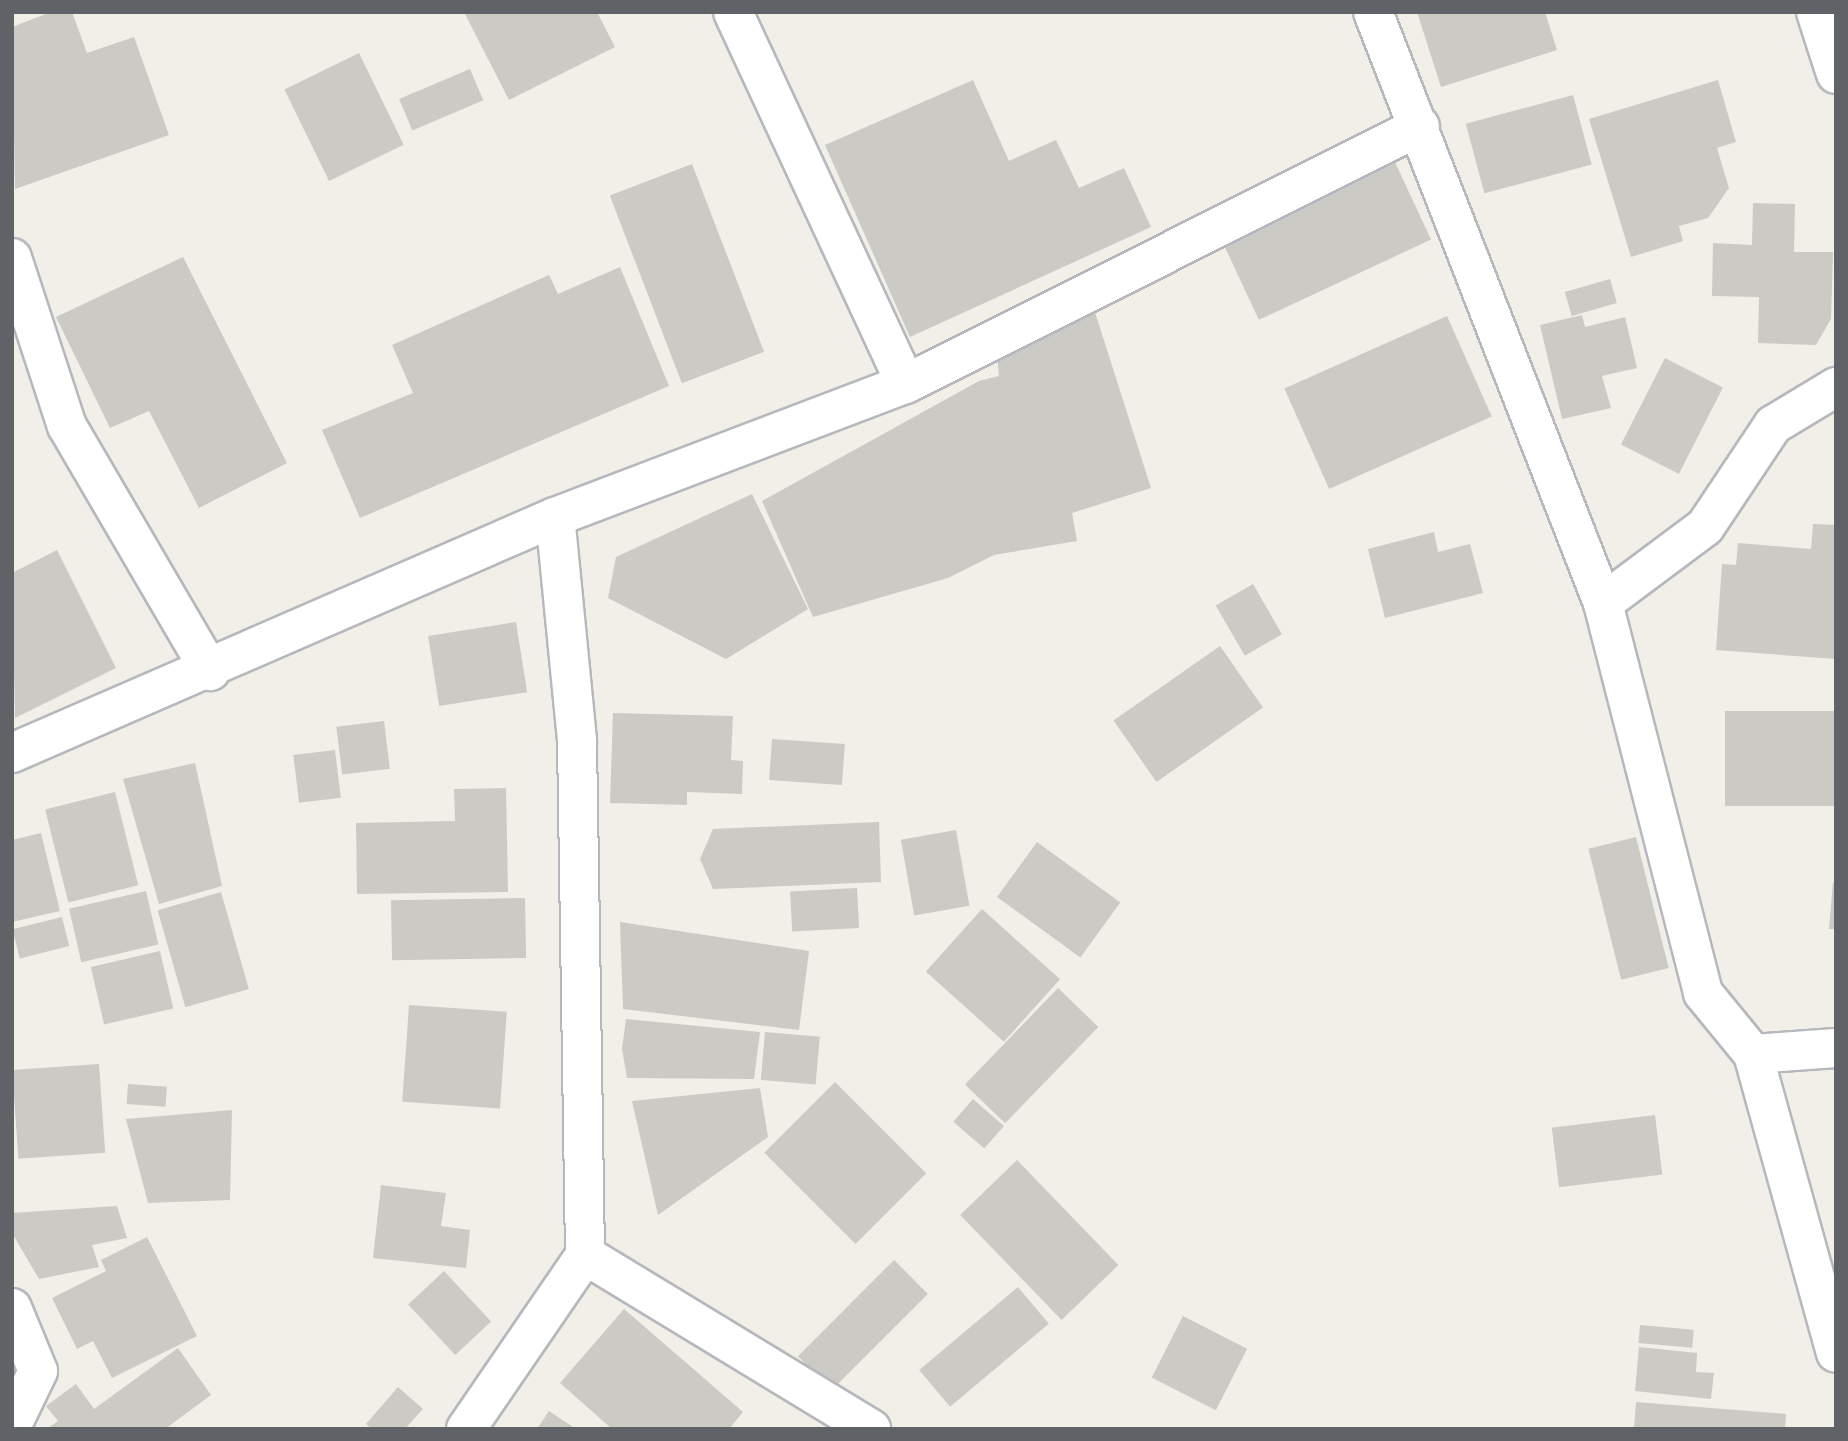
<!DOCTYPE html>
<html>
<head>
<meta charset="utf-8">
<style>
	body { margin:0 }
	#map { position:relative; width:1848px; height:1441px; overflow:hidden; background:#f1efe8; font-family:"Space Grotesk",sans-serif }
	div>[style] { position:absolute }
	[style*='--x'] { left:calc(var(--x)*1px); top:calc(var(--y)*1px); width:calc(var(--w)*1px); rotate:calc(var(--a)*1deg) }
	.building>* { inset:0; background:#cccac5; transform-origin:0 0 }
	.roads { filter:drop-shadow(2px 0 #b5b8bc) drop-shadow(-2px 0 #b5b8bc) drop-shadow(0 2px #b5b8bc) drop-shadow(0 -2px #b5b8bc) }
	.street>* { height:38px; margin:-19px; padding:0 19px; transform-origin:19px; border-radius:19px; background:#fff }
	span { translate:-50% -50%; white-space:nowrap; text-align:center; line-height:1.15; -webkit-text-stroke:5px #fff; paint-order:stroke }
	.frame { position:absolute; inset:0; border:14px solid #5f6368; pointer-events:none }
</style>
</head>
<body>
<div id="map">
	<div class="building">
		<div style="clip-path:polygon(51px 12px,72px 12px,87px 53px,134px 37px,169px 135px,15px 189px,12px 27px)"></div>
		<div style="clip-path:polygon(464px 12px,597px 12px,615px 47px,509px 100px)"></div>
		<div style="clip-path:polygon(1417px 12px,1545px 12px,1557px 50px,1441px 87px)"></div>
		<div style="left:359px;top:53px;width:102px;height:83px;rotate:64deg"></div>
		<div style="left:470px;top:69px;width:34px;height:77px;rotate:67deg"></div>
		<div style="clip-path:polygon(973px 80px,1009px 161px,1056px 140px,1079px 188px,1124px 168px,1151px 227px,910px 337px,825px 145px)"></div>
		<div style="clip-path:polygon(1718px 80px,1736px 142px,1717px 148px,1729px 188px,1708px 218px,1679px 226px,1683px 241px,1631px 257px,1589px 119px)"></div>
		<div style="left:1573px;top:95px;width:72px;height:111px;rotate:75deg"></div>
		<div style="left:1393px;top:158px;width:90px;height:190px;rotate:65deg"></div>
		<div style="left:692px;top:164px;width:201px;height:88px;rotate:69deg"></div>
		<div style="clip-path:polygon(1753px 203px,1795px 204px,1794px 252px,1833px 252px,1831px 319px,1816px 345px,1758px 343px,1759px 297px,1712px 296px,1713px 243px,1752px 245px)"></div>
		<div style="clip-path:polygon(183px 257px,287px 463px,199px 508px,149px 411px,110px 428px,56px 317px)"></div>
		<div style="clip-path:polygon(620px 267px,669px 386px,360px 518px,322px 430px,413px 393px,392px 345px,549px 275px,558px 294px)"></div>
		<div style="left:1610px;top:279px;width:25px;height:47px;rotate:74deg"></div>
		<div style="clip-path:polygon(1094px 309px,1151px 488px,1072px 513px,1077px 541px,994px 555px,948px 578px,813px 617px,762px 501px,979px 381px,999px 376px,996px 345px)"></div>
		<div style="clip-path:polygon(1582px 315px,1585px 327px,1625px 317px,1637px 368px,1602px 376px,1611px 408px,1562px 419px,1540px 325px)"></div>
		<div style="left:1447px;top:316px;width:110px;height:178px;rotate:66deg"></div>
		<div style="left:1665px;top:358px;width:65px;height:97px;rotate:27deg"></div>
		<div style="clip-path:polygon(752px 494px,808px 609px,726px 659px,608px 598px,616px 557px)"></div>
		<div style="clip-path:polygon(1813px 524px,1836px 525px,1836px 659px,1716px 650px,1722px 564px,1736px 565px,1738px 543px,1811px 549px)"></div>
		<div style="clip-path:polygon(1434px 532px,1438px 552px,1470px 544px,1483px 593px,1385px 618px,1368px 549px)"></div>
		<div style="clip-path:polygon(57px 550px,116px 668px,15px 718px,12px 573px)"></div>
		<div style="left:1253px;top:584px;width:58px;height:43px;rotate:60deg"></div>
		<div style="left:516px;top:622px;width:71px;height:89px;rotate:81deg"></div>
		<div style="left:1220px;top:646px;width:75px;height:130px;rotate:55deg"></div>
		<div style="left:1836px;top:711px;width:95px;height:111px;rotate:90deg"></div>
		<div style="clip-path:polygon(613px 713px,733px 716px,731px 760px,743px 761px,742px 794px,687px 792px,687px 805px,610px 803px)"></div>
		<div style="left:384px;top:721px;width:48px;height:48px;rotate:83deg"></div>
		<div style="left:772px;top:739px;width:73px;height:41px;rotate:4deg"></div>
		<div style="left:335px;top:750px;width:48px;height:42px;rotate:83deg"></div>
		<div style="clip-path:polygon(195px 763px,222px 886px,159px 904px,123px 779px)"></div>
		<div style="clip-path:polygon(506px 788px,508px 892px,357px 894px,356px 823px,455px 821px,454px 789px)"></div>
		<div style="left:115px;top:792px;width:96px;height:72px;rotate:76deg"></div>
		<div style="clip-path:polygon(879px 822px,881px 882px,713px 889px,700px 859px,713px 829px)"></div>
		<div style="left:956px;top:830px;width:77px;height:56px;rotate:80deg"></div>
		<div style="clip-path:polygon(41px 833px,60px 911px,12px 922px,12px 840px)"></div>
		<div style="left:1636px;top:837px;width:135px;height:49px;rotate:76deg"></div>
		<div style="left:1037px;top:842px;width:103px;height:68px;rotate:36deg"></div>
		<div style="clip-path:polygon(1833px 882px,1836px 883px,1836px 929px,1829px 929px)"></div>
		<div style="left:857px;top:888px;width:40px;height:67px;rotate:87deg"></div>
		<div style="left:146px;top:891px;width:55px;height:79px;rotate:77deg"></div>
		<div style="left:221px;top:892px;width:101px;height:66px;rotate:74deg"></div>
		<div style="left:525px;top:898px;width:60px;height:134px;rotate:89deg"></div>
		<div style="left:982px;top:909px;width:105px;height:84px;rotate:42deg"></div>
		<div style="left:62px;top:917px;width:30px;height:51px;rotate:76deg"></div>
		<div style="clip-path:polygon(620px 922px,809px 951px,799px 1030px,623px 1009px)"></div>
		<div style="left:160px;top:951px;width:59px;height:71px;rotate:77deg"></div>
		<div style="left:1058px;top:988px;width:56px;height:134px;rotate:44deg"></div>
		<div style="left:409px;top:1005px;width:98px;height:97px;rotate:4deg"></div>
		<div style="clip-path:polygon(626px 1019px,760px 1032px,754px 1079px,627px 1078px,622px 1049px)"></div>
		<div style="left:765px;top:1032px;width:55px;height:48px;rotate:5deg"></div>
		<div style="left:99px;top:1064px;width:89px;height:87px;rotate:86deg"></div>
		<div style="left:835px;top:1082px;width:129px;height:100px;rotate:45deg"></div>
		<div style="left:128px;top:1084px;width:39px;height:20px;rotate:4deg"></div>
		<div style="clip-path:polygon(760px 1088px,768px 1137px,658px 1215px,632px 1101px)"></div>
		<div style="left:973px;top:1099px;width:41px;height:30px;rotate:41deg"></div>
		<div style="clip-path:polygon(232px 1110px,230px 1200px,148px 1203px,126px 1119px)"></div>
		<div style="left:1655px;top:1115px;width:60px;height:104px;rotate:83deg"></div>
		<div style="left:1017px;top:1160px;width:146px;height:79px;rotate:46deg"></div>
		<div style="clip-path:polygon(381px 1185px,446px 1193px,441px 1226px,470px 1230px,466px 1268px,373px 1258px)"></div>
		<div style="clip-path:polygon(117px 1206px,127px 1238px,92px 1245px,99px 1267px,39px 1279px,12px 1233px,12px 1213px)"></div>
		<div style="clip-path:polygon(147px 1237px,197px 1336px,112px 1378px,93px 1341px,77px 1349px,52px 1298px,106px 1271px,101px 1260px)"></div>
		<div style="left:894px;top:1260px;width:48px;height:136px;rotate:45deg"></div>
		<div style="left:444px;top:1271px;width:69px;height:49px;rotate:47deg"></div>
		<div style="left:1018px;top:1287px;width:48px;height:129px;rotate:50deg"></div>
		<div style="clip-path:polygon(624px 1309px,743px 1412px,729px 1429px,612px 1429px,560px 1383px)"></div>
		<div style="left:1183px;top:1316px;width:72px;height:69px;rotate:27deg"></div>
		<div style="left:1640px;top:1325px;width:54px;height:18px;rotate:5deg"></div>
		<div style="clip-path:polygon(1639px 1347px,1697px 1353px,1696px 1372px,1714px 1373px,1711px 1399px,1635px 1391px)"></div>
		<div style="clip-path:polygon(178px 1348px,211px 1395px,165px 1429px,47px 1429px,58px 1421px,46px 1406px,76px 1384px,94px 1409px)"></div>
		<div style="clip-path:polygon(398px 1387px,423px 1409px,405px 1429px,372px 1429px,366px 1424px)"></div>
		<div style="clip-path:polygon(1636px 1402px,1786px 1414px,1785px 1429px,1634px 1429px)"></div>
		<div style="clip-path:polygon(549px 1411px,576px 1429px,537px 1429px)"></div>
	</div>
	<div class="roads">
		<div class="street">
			<div style="--x:733;--y:12;--w:410;--a:65.1"></div>
			<div style="--x:1373;--y:12;--w:634;--a:68.74"></div>
			<div style="--x:1603;--y:603;--w:403;--a:75.6"></div>
			<div style="--x:1703;--y:993;--w:79;--a:50.7"></div>
			<div style="--x:1753;--y:1054;--w:310;--a:74.5"></div>
			<div style="--x:1816;--y:12;--w:65;--a:72.1"></div>
			<div style="--x:12;--y:258;--w:177;--a:71.9"></div>
			<div style="--x:67;--y:426;--w:284;--a:59.7"></div>
			<div style="--x:1603;--y:603;--w:127;--a:-36.7"></div>
			<div style="--x:1705;--y:527;--w:123;--a:-56.3"></div>
			<div style="--x:1773;--y:425;--w:74;--a:-31.1"></div>
			<div style="--x:12;--y:753;--w:592;--a:-23.49"></div>
			<div style="--x:555;--y:517;--w:375;--a:-20.8"></div>
			<div style="--x:906;--y:384;--w:575;--a:-26.65"></div>
			<div style="--x:1753;--y:1054;--w:83;--a:-4.1"></div>
			<div style="--x:585;--y:1255;--w:335;--a:31.3"></div>
			<div style="--x:12;--y:1308;--w:68;--a:67.6"></div>
			<div style="--x:38;--y:1371;--w:60;--a:115.7"></div>
			<div style="--x:466;--y:1429;--w:211;--a:-55.6"></div>
			<div style="--x:585;--y:1255;--w:515;--a:-90.89"></div>
			<div style="--x:577;--y:740;--w:224;--a:-95.6"></div>
		</div>
	</div>
	<div class="frame"></div>
</div>
</body>
</html>
